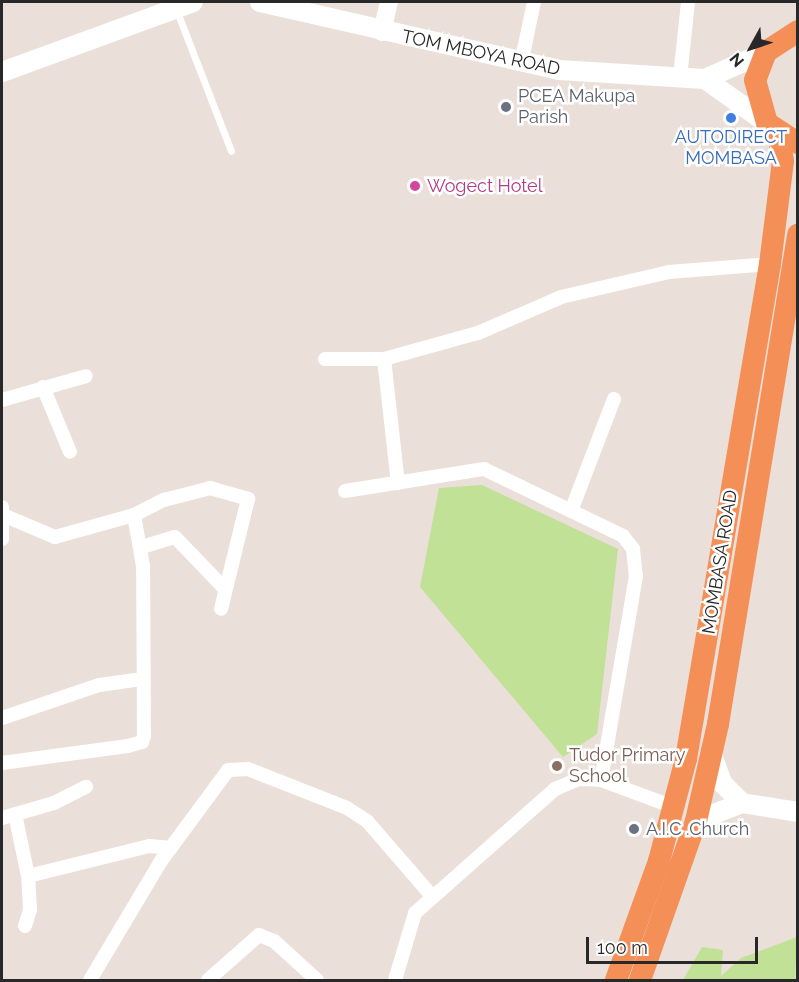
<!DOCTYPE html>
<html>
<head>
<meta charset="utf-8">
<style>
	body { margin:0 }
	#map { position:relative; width:799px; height:982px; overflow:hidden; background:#eadfd9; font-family:Raleway,sans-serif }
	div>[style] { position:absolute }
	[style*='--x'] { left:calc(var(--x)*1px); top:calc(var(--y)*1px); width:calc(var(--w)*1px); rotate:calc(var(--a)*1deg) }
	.green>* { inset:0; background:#c0e196 }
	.service>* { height:7px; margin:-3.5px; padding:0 3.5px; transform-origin:3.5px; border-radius:3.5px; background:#fff }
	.minor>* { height:14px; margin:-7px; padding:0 7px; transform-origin:7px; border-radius:7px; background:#fff }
	.tertiary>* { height:18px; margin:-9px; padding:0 9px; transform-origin:9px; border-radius:9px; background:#fff }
	.secondary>* { height:20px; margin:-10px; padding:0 10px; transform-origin:10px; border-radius:10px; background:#fff }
	.trunk>* { height:22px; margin:-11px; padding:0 11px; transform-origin:11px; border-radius:11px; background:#f49057 }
	.dots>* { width:16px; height:16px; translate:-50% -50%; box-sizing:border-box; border:3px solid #fff; border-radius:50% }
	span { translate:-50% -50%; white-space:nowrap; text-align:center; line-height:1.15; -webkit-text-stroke:5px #fff; paint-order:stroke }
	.street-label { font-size:18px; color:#282828 }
	.worship-label { font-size:18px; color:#5b616d }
	.left { translate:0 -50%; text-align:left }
	.shop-label { font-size:18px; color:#366cbe }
	.hotel-label { font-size:18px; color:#b23c85 }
	.education-label { font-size:18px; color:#785e54 }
	.frame { position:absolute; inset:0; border:3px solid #282828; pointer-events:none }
	.north { position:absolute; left:721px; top:18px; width:60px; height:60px; -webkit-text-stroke:4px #fff; paint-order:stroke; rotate:230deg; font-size:16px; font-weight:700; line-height:24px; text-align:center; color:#282828 }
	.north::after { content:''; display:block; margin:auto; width:21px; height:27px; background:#282828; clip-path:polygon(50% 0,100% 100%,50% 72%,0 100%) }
	.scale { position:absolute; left:586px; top:937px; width:172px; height:27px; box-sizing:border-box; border:3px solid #282828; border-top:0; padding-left:8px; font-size:18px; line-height:21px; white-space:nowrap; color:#282828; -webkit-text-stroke:4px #fff; paint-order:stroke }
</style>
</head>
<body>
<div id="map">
	<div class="green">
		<div style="clip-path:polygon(482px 485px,618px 549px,597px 734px,563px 757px,420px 587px,439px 488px)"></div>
		<div style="clip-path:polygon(797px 937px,795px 980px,683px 980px,702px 947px,723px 950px,721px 976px,741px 958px)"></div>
	</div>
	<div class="service">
		<div style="--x:176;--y:9;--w:152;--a:68.8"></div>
	</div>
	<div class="minor">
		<div style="--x:521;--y:64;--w:63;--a:-78.2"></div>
		<div style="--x:680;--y:78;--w:76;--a:-84"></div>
		<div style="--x:325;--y:359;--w:59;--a:0"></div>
		<div style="--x:384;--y:359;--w:98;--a:-15.5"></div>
		<div style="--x:478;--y:333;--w:90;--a:-23.4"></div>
		<div style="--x:561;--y:297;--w:111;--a:-13"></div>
		<div style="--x:669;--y:272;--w:101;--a:-4.5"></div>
		<div style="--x:384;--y:359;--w:125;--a:83.6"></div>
		<div style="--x:43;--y:387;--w:70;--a:67.4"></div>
		<div style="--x:2;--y:400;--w:87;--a:-15.9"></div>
		<div style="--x:345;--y:491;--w:141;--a:-9"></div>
		<div style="--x:484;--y:469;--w:154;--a:25.7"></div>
		<div style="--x:623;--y:536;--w:16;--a:52"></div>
		<div style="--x:633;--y:549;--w:27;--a:84"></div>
		<div style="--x:636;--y:576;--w:207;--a:99.7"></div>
		<div style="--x:2;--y:507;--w:32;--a:90"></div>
		<div style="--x:571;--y:511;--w:120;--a:-69"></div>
		<div style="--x:134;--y:515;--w:34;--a:-27"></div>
		<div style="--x:164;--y:500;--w:48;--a:-14.6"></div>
		<div style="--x:210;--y:488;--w:40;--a:16"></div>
		<div style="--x:248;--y:499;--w:113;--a:103.8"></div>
		<div style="--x:142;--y:547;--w:34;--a:-17"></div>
		<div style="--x:175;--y:537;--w:72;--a:46.1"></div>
		<div style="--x:2;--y:718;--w:102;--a:-18.8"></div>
		<div style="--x:99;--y:685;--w:43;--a:-7.9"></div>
		<div style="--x:2;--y:763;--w:127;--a:-7.7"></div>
		<div style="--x:128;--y:746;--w:15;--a:-16"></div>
		<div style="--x:142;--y:742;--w:6;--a:-72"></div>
		<div style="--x:144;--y:736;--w:170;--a:-90.3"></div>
		<div style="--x:143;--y:566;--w:52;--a:-100"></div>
		<div style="--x:134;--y:515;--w:82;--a:164.4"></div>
		<div style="--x:55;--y:537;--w:54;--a:-157.2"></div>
		<div style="--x:15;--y:814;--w:63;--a:78.2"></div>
		<div style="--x:2;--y:818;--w:54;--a:-16.1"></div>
		<div style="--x:54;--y:803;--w:36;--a:-27"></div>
		<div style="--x:25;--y:926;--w:17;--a:-73"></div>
		<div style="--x:30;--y:910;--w:34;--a:-93"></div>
		<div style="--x:28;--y:876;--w:125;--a:-13.9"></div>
		<div style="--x:149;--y:846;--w:22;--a:5"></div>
		<div style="--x:90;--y:980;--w:139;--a:-59.2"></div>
		<div style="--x:161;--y:861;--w:113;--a:-53.6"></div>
		<div style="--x:228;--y:770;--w:20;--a:-3"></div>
		<div style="--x:248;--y:769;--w:106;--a:21.5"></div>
		<div style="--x:347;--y:808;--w:24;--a:33"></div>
		<div style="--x:367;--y:821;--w:99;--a:49.1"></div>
		<div style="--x:208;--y:980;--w:68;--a:-41.4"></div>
		<div style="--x:259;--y:935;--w:16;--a:22"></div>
		<div style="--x:274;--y:941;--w:58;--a:42.2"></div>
		<div style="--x:395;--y:980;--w:70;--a:-73.4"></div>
		<div style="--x:415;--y:913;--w:187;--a:-41.5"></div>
		<div style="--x:555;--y:789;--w:25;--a:-23"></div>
		<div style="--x:578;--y:779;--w:23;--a:2"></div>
		<div style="--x:601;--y:780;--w:78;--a:20.3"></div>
	</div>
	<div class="tertiary">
		<div style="--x:382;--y:32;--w:31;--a:-77"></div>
	</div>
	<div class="secondary">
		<div style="--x:260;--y:2;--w:307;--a:12.8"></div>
		<div style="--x:559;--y:70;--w:146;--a:3.5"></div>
		<div style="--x:705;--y:79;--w:67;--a:-23.9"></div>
		<div style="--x:2;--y:72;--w:203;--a:-20.1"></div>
		<div style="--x:705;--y:79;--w:76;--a:35.4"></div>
		<div style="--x:712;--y:755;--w:30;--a:70"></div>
		<div style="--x:722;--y:783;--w:28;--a:45"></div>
		<div style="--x:696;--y:821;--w:49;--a:-21.4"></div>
		<div style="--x:742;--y:803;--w:57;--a:9.1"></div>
	</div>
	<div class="trunk">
		<div style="--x:798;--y:31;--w:38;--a:147"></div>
		<div style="--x:766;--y:52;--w:30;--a:111"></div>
		<div style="--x:755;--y:80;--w:45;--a:74.4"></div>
		<div style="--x:767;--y:123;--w:37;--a:33"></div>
		<div style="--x:616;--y:980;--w:127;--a:-70.1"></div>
		<div style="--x:659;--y:861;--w:106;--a:-75.2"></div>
		<div style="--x:686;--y:759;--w:502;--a:-80.37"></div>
		<div style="--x:770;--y:264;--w:104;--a:-82.8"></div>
		<div style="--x:783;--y:161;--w:27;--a:-100"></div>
		<div style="--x:640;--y:980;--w:169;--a:-70.6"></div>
		<div style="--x:696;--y:821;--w:99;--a:-77.2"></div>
		<div style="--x:718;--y:724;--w:496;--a:-80.7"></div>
	</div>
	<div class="dots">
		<div style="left:506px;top:107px;background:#6b7280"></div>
		<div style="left:731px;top:118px;background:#3f7fe0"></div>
		<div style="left:415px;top:186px;background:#d1479c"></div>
		<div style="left:557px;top:766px;background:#8d6e63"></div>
		<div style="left:634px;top:829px;background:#6b7280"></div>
	</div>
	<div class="street-label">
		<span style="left:481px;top:53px;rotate:12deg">TOM MBOYA ROAD</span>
		<span style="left:720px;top:562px;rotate:-81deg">MOMBASA ROAD</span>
	</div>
	<div class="worship-label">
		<span class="left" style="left:518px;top:107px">PCEA Makupa<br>Parish</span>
		<span class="left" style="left:646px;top:829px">A.I.C .Church</span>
	</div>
	<div class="shop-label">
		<span style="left:731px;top:148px">AUTODIRECT<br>MOMBASA</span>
	</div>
	<div class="hotel-label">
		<span class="left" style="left:427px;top:186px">Wogect Hotel</span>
	</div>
	<div class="education-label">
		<span class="left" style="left:569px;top:766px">Tudor Primary<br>School</span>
	</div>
	<div class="frame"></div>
	<div class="north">N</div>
	<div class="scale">100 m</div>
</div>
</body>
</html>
